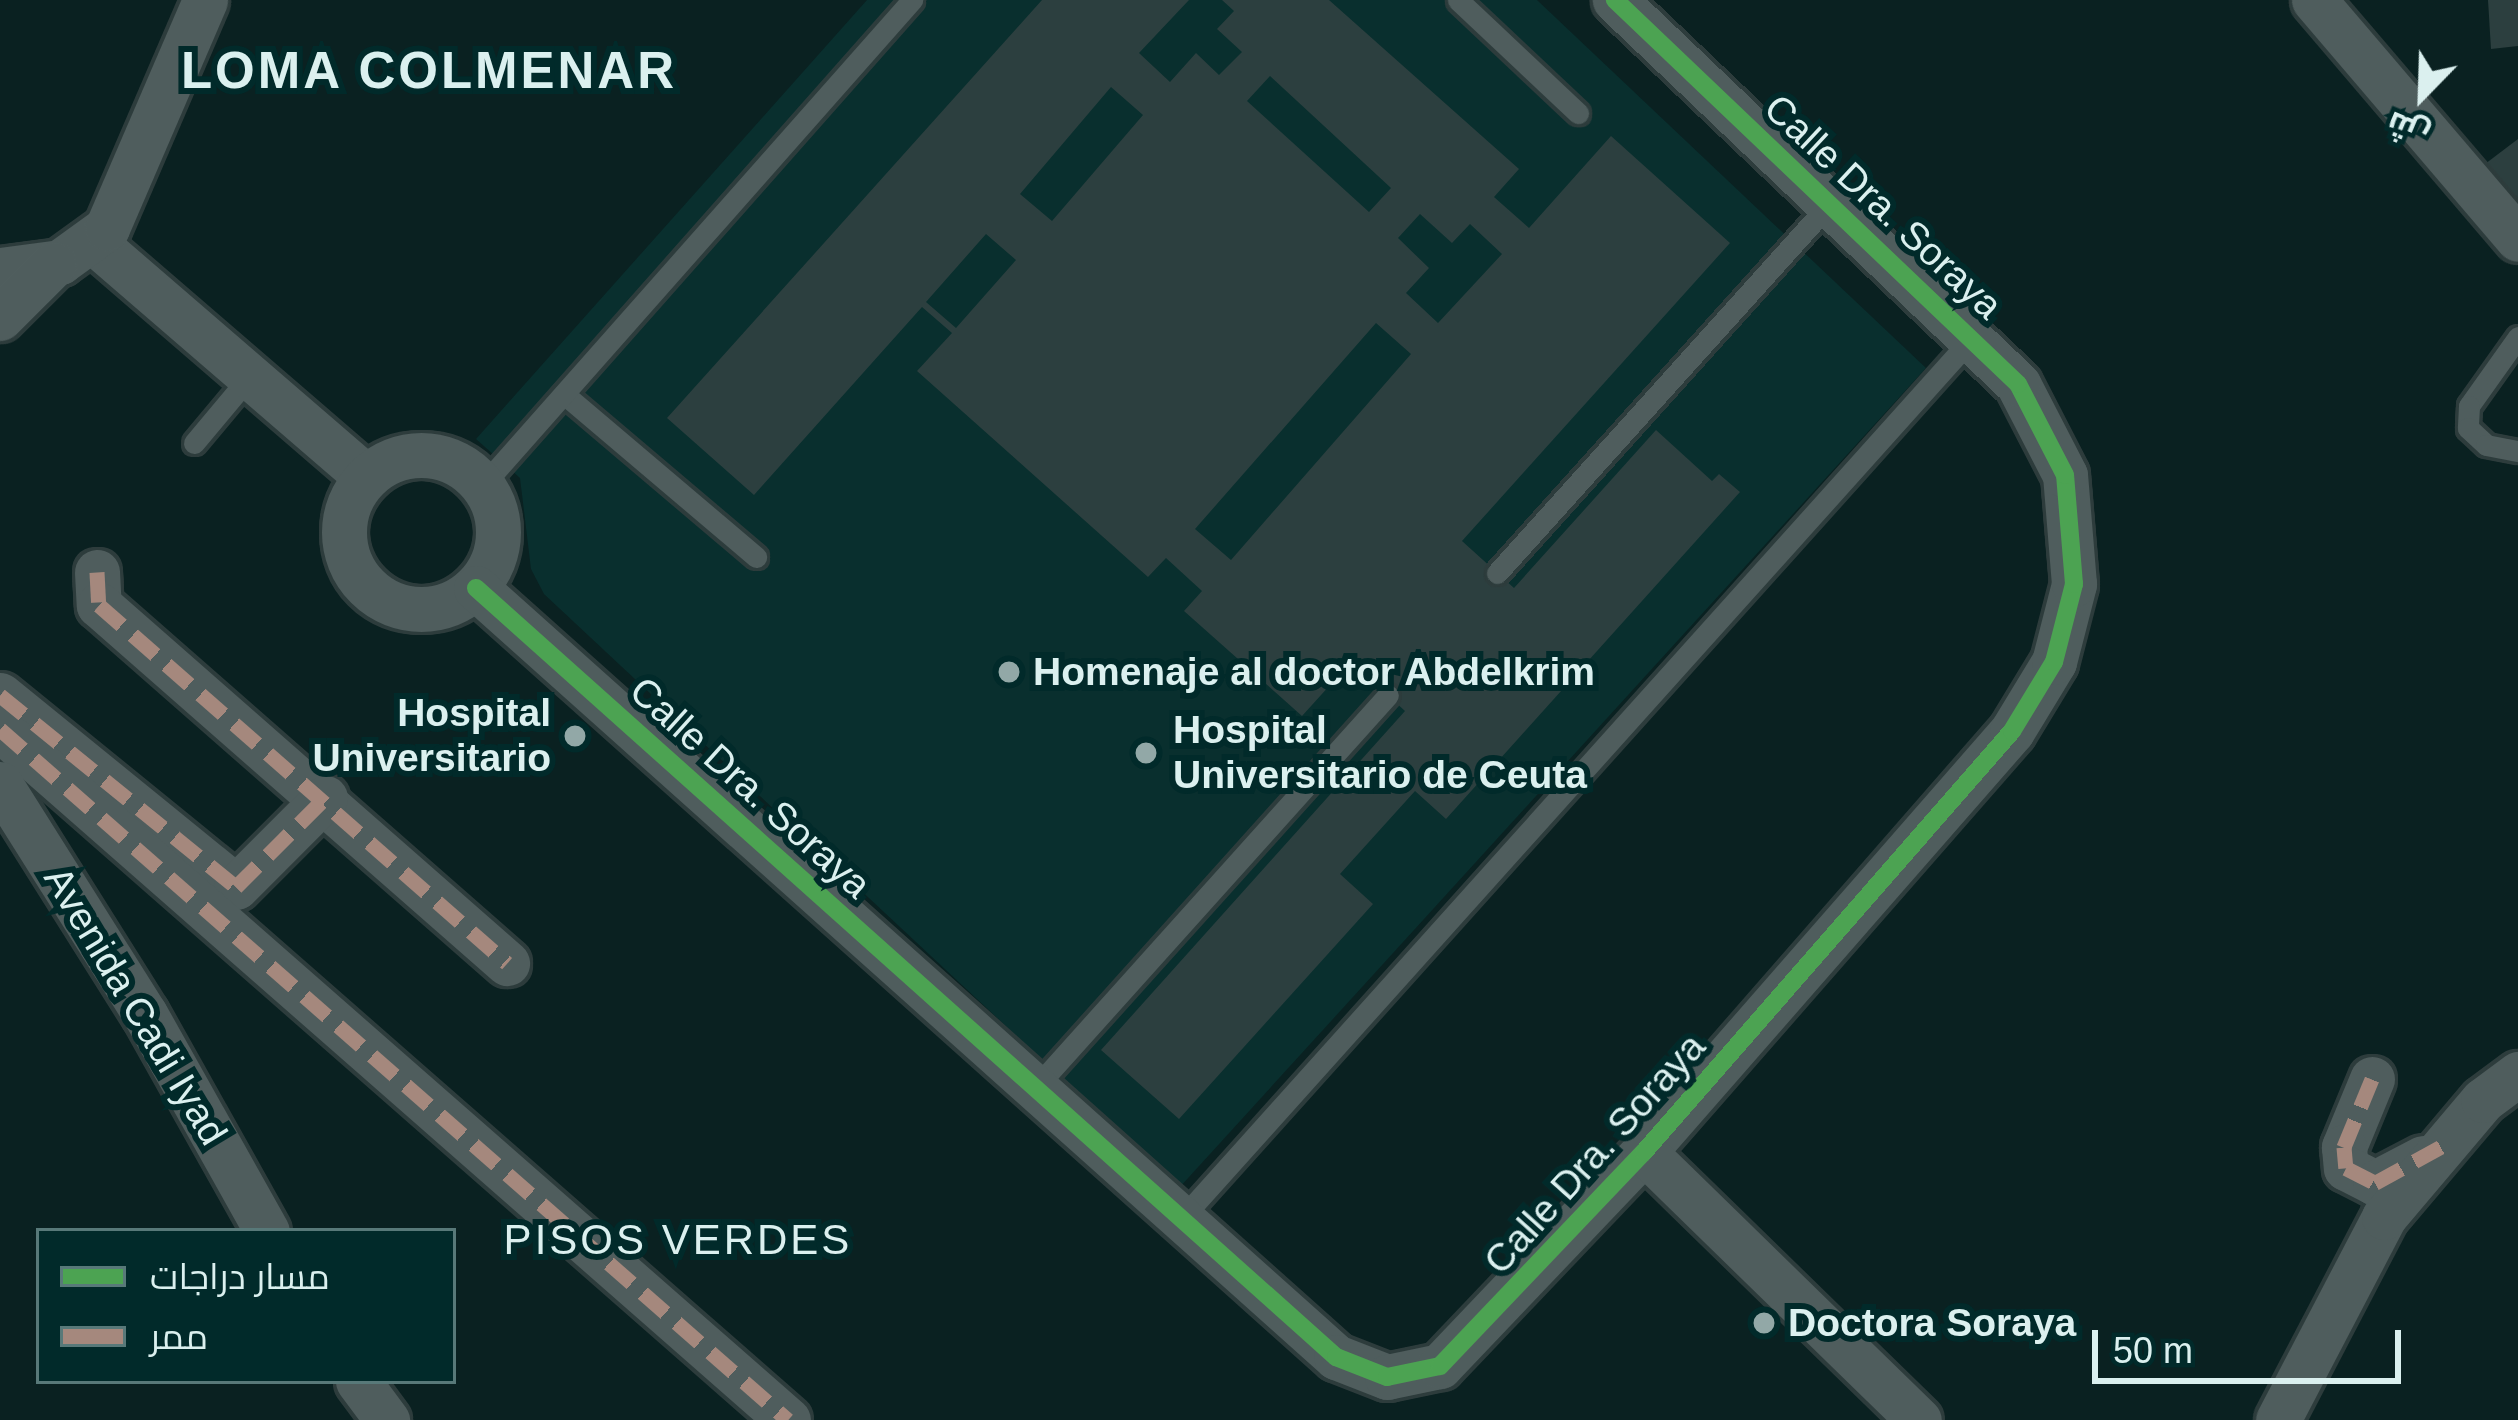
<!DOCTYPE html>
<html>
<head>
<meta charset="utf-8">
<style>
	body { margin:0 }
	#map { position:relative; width:2518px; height:1420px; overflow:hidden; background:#0a2121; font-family:Arial,Cairo,sans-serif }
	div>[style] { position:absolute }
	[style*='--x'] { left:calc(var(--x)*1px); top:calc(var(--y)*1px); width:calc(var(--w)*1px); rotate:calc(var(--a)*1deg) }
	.built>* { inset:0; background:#092f2e }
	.building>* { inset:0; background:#2c3f3f }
	.roads { filter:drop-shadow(3px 0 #2d3c3c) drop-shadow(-3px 0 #2d3c3c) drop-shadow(0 3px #2d3c3c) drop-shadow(0 -3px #2d3c3c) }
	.lane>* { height:21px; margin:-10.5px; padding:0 10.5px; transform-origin:10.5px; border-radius:10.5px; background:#4f5d5d }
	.street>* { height:45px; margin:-22.5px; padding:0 22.5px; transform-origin:22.5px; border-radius:22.5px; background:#4f5d5d }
	.street>.ring { margin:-22.5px; padding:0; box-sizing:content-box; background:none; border:45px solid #4f5d5d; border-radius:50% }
	.quiet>* { height:15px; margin-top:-7.5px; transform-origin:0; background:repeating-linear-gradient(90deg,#a5887d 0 30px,transparent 0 45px) }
	.cycleway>* { height:18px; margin:-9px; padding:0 9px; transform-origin:9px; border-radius:9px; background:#4ca352 }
	.dots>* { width:33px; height:33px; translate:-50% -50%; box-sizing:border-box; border:6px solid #012a2a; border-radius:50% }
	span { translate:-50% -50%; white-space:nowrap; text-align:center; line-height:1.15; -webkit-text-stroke:12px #012a2a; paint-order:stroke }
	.street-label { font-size:39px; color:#dbf0ef }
	.poi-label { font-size:39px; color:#dbf0ef; font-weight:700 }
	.left { translate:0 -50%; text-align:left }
	.right { translate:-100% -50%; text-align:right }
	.neighbourhood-label { font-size:42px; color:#dbf0ef; letter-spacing:3px }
	.district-label { font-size:51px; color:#dbf0ef; font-weight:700; letter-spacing:3px }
	.legend { position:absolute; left:36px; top:1228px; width:420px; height:156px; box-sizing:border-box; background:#012a2a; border:3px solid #587979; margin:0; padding:15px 21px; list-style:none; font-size:36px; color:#dbf0ef }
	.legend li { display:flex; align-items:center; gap:24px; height:60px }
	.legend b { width:60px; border:3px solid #587979 }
	.north { position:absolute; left:2362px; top:36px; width:120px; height:120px; -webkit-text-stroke:9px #012a2a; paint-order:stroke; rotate:203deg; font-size:33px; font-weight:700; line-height:48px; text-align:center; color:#dbf0ef }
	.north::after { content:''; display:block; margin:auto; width:42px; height:54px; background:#dbf0ef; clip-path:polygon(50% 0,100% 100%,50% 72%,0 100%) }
	.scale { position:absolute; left:2092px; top:1330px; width:309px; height:54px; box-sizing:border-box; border:6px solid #dbf0ef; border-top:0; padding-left:15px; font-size:36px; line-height:42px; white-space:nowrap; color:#dbf0ef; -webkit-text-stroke:9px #012a2a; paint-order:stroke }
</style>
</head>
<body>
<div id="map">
	<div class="built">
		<div style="clip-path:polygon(867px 0,1537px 0,1926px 368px,1179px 1188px,544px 594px,531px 569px,520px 478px,476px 439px)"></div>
	</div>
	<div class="building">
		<div style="clip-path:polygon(evenodd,1042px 0,1189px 0,1139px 53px,1170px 82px,1196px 53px,1219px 75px,1242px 52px,1217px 29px,1234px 11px,1222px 0,1329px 0,1519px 169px,1494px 197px,1529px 228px,1611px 136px,1730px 243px,1462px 541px,1514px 588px,1656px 430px,1712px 481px,1719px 474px,1740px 492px,1446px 819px,1415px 791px,1340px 874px,1373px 904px,1179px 1119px,1101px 1050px,1405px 711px,1351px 662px,1302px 716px,1184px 611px,1202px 591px,1166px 558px,1148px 577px,917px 371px,952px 333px,922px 307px,754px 495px,667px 418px,1042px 0,1270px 76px,1391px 188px,1369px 212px,1247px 101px,1270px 76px,1042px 0,1111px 87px,1143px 115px,1052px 221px,1020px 194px,1111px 87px,1042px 0,1420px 214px,1452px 243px,1470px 224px,1502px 254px,1438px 323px,1406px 293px,1429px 268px,1398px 238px,1420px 214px,1042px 0,986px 234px,1016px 260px,956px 328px,926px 302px,986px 234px,1042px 0,1376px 323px,1411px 354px,1231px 560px,1195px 529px,1376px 323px)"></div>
		<div style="clip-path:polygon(2488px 0,2518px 0,2518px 46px,2491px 49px)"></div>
		<div style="clip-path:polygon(2518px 139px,2518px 204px,2485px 164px)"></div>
	</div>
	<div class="roads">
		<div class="lane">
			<div style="--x:1458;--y:0;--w:165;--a:43.3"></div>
			<div style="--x:2518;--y:337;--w:85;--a:125.4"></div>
			<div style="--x:2469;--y:406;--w:22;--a:93"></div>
			<div style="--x:2468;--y:428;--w:25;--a:43"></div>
			<div style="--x:2486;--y:445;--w:33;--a:11"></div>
			<div style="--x:564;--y:394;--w:252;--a:40.3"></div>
			<div style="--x:194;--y:443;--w:87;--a:-50.1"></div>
			<div style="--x:483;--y:485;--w:648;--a:-48.51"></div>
			<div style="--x:1497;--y:573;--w:498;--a:-48"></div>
			<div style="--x:1035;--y:1088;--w:528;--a:-48.07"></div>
			<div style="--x:1181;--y:1219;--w:1185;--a:-48.08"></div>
		</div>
		<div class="street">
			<div style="--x:2314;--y:0;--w:314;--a:49.5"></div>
			<div style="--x:94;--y:242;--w:359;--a:40.8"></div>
			<div style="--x:0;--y:270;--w:61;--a:-7.6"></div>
			<div style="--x:60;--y:262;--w:58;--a:-35.9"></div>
			<div style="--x:107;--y:228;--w:248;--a:-66.7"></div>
			<div style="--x:0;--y:318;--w:76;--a:-45"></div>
			<div class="ring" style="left:344px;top:455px;width:109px;height:109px"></div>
			<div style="--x:97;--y:572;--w:33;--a:87"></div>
			<div style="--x:99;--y:605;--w:543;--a:41.27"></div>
			<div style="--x:476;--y:588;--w:1154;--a:41.8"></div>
			<div style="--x:1336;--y:1357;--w:55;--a:21.4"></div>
			<div style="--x:1387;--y:1377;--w:54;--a:-11.7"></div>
			<div style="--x:1440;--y:1366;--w:296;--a:-46.4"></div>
			<div style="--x:1644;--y:1152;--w:559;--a:-48.84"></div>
			<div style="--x:2012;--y:731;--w:81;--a:-58.7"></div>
			<div style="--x:2054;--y:662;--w:81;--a:-75.6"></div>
			<div style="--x:2074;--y:584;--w:109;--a:-94.7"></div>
			<div style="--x:2065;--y:475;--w:102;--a:-117.3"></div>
			<div style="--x:2018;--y:384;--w:557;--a:-136.38"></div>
			<div style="--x:0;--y:695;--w:304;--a:39.1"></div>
			<div style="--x:236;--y:887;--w:126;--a:-45"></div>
			<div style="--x:0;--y:729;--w:1048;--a:41.25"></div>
			<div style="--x:0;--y:784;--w:272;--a:57.8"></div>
			<div style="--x:145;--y:1014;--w:249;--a:60.7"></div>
			<div style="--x:2372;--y:1079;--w:74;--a:112.4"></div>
			<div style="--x:2344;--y:1147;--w:21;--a:85"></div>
			<div style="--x:2346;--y:1168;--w:33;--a:27"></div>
			<div style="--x:2375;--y:1183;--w:54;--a:-27.5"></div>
			<div style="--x:1644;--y:1152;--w:384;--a:44.3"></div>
			<div style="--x:358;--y:1381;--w:49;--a:53.4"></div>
			<div style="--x:2278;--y:1420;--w:229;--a:-62.4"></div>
			<div style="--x:2384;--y:1217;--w:153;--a:-49.8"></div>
			<div style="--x:2483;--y:1100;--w:44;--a:-36.6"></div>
		</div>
	</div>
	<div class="quiet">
		<div style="--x:97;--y:572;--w:33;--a:87"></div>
		<div style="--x:99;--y:605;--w:543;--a:41.27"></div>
		<div style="--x:0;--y:695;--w:304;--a:39.1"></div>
		<div style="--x:236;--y:887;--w:126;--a:-45"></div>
		<div style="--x:0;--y:729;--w:1048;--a:41.25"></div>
		<div style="--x:2372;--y:1079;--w:74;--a:112.4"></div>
		<div style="--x:2344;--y:1147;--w:21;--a:85"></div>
		<div style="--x:2346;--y:1168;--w:33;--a:27"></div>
		<div style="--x:2375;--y:1183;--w:81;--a:-28.8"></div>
	</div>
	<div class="cycleway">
		<div style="--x:476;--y:588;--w:1154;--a:41.8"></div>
		<div style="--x:1336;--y:1357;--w:55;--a:21.4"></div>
		<div style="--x:1387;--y:1377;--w:54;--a:-11.7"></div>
		<div style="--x:1440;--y:1366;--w:296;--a:-46.4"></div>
		<div style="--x:1644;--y:1152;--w:559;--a:-48.84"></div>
		<div style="--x:2012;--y:731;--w:81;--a:-58.7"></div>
		<div style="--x:2054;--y:662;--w:81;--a:-75.6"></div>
		<div style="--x:2074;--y:584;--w:109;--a:-94.7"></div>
		<div style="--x:2065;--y:475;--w:102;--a:-117.3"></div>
		<div style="--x:2018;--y:384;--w:557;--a:-136.38"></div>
	</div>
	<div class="dots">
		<div style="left:1009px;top:672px;background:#92a8a7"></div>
		<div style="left:575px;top:736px;background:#92a8a7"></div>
		<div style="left:1146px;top:753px;background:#92a8a7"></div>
		<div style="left:1764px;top:1323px;background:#92a8a7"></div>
	</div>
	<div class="street-label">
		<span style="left:1883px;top:207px;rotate:43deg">Calle Dra. Soraya</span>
		<span style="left:750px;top:788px;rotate:42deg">Calle Dra. Soraya</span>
		<span style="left:135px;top:1006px;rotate:59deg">Avenida Cadi Iyad</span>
		<span style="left:1595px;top:1154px;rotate:-48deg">Calle Dra. Soraya</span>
	</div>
	<div class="poi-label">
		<span class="left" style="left:1033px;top:672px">Homenaje al doctor Abdelkrim</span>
		<span class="right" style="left:551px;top:736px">Hospital<br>Universitario</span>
		<span class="left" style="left:1173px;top:753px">Hospital<br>Universitario de Ceuta</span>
		<span class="left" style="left:1788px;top:1323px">Doctora Soraya</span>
	</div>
	<div class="neighbourhood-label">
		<span style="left:678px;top:1240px">PISOS VERDES</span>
	</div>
	<div class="district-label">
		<span style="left:429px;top:71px">LOMA COLMENAR</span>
	</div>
	<ul class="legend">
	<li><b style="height:15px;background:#4ca352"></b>مسار دراجات</li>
	<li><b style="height:15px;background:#a5887d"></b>ممر</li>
	</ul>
	<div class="north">ش</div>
	<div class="scale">50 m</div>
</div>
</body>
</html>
